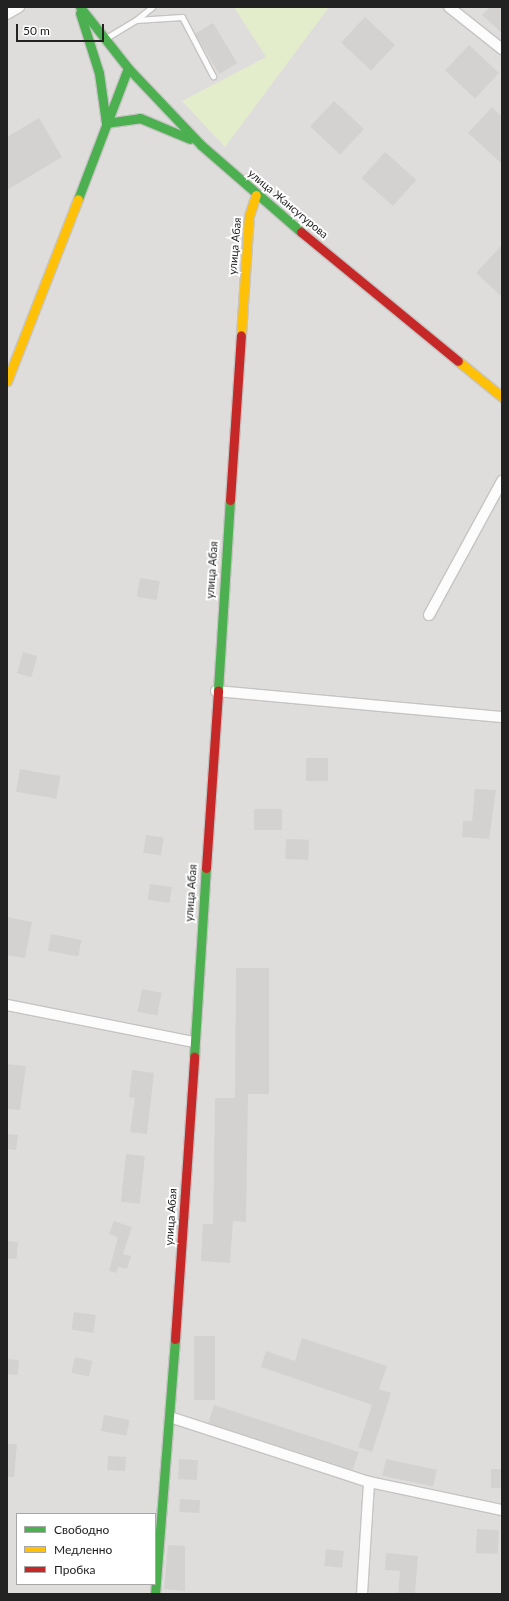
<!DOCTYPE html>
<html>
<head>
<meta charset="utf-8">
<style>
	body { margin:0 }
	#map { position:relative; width:509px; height:1601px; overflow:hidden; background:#f0edeb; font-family:Lato,sans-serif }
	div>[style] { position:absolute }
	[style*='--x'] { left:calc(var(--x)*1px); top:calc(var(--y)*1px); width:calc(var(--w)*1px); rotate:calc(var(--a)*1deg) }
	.residential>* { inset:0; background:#dfdddc }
	.grass>* { inset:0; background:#e3eccb }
	.building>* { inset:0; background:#d4d2d0; transform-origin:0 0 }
	.roads { filter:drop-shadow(1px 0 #c6c4c3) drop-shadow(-1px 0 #c6c4c3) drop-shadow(0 1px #c6c4c3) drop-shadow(0 -1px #c6c4c3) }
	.lane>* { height:5px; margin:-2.5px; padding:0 2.5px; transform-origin:2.5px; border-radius:2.5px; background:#fdfcfc }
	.street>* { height:10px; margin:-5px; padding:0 5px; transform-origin:5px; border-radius:5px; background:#fdfcfc }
	.fast>* { height:9px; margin:-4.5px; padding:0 4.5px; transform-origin:4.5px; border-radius:4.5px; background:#4caf50 }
	.slow>* { height:9px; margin:-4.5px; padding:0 4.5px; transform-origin:4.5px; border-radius:4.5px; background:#ffc107 }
	.jam>* { height:9px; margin:-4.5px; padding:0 4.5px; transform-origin:4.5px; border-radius:4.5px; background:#c62828 }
	span { translate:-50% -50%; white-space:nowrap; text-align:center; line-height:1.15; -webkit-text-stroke:4px #fff; paint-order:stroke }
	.street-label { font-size:11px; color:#222 }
	.frame { position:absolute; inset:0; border:8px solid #222; pointer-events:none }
	.legend { position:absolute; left:16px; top:1513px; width:140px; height:72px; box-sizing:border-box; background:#fff; border:1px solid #a7a7a7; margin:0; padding:5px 7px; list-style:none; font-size:12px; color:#222 }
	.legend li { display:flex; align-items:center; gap:8px; height:20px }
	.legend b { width:20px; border:1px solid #a7a7a7 }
	.scale { position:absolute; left:16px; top:24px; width:88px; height:18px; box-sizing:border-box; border:2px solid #222; border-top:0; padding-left:5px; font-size:12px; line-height:14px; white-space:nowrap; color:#222; -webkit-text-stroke:3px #fff; paint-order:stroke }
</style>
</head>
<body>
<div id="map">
	<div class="residential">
		<div style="clip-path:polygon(evenodd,7px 7px,502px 7px,502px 1594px,7px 1594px,7px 7px,17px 1514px,155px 1514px,155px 1584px,17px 1584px,17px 1514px)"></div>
	</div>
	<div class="grass">
		<div style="clip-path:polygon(234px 7px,329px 7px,225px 147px,182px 101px,266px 57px)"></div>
	</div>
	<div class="building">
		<div style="clip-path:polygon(490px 7px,502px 7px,502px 33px,482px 15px)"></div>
		<div style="left:365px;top:17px;width:41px;height:35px;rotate:43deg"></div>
		<div style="left:213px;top:23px;width:47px;height:21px;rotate:59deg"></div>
		<div style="left:469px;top:45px;width:41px;height:35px;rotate:43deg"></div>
		<div style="left:334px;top:101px;width:41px;height:35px;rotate:43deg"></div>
		<div style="clip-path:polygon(492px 107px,502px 117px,502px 164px,468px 133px)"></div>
		<div style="clip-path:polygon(39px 118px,62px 157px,7px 190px,7px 137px)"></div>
		<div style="left:385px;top:152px;width:42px;height:35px;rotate:42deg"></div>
		<div style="clip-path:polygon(502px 245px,502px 297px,476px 273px)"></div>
		<div style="left:140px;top:578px;width:20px;height:19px;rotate:9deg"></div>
		<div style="left:23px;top:652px;width:15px;height:22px;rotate:16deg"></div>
		<div style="left:306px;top:758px;width:22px;height:23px"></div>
		<div style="left:20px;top:769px;width:41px;height:23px;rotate:10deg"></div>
		<div style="clip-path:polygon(475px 789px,496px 790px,489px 839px,462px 837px,463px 821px,472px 821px)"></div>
		<div style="left:254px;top:809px;width:28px;height:21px"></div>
		<div style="left:146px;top:835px;width:18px;height:18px;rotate:9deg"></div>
		<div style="left:286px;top:839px;width:23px;height:20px;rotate:2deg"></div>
		<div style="left:150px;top:884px;width:22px;height:16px;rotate:8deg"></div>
		<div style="clip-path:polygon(7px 917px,32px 922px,25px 958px,7px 955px)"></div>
		<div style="left:51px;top:934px;width:31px;height:17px;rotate:11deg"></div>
		<div style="clip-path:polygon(236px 968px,269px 968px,269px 1094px,248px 1094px,246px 1222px,233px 1221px,230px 1263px,201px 1261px,203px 1224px,213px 1224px,215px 1098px,235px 1098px)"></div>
		<div style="left:142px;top:989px;width:20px;height:23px;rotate:11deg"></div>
		<div style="clip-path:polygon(7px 1064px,26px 1066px,20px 1110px,7px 1109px)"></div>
		<div style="clip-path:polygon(132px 1070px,154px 1073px,147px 1134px,130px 1132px,135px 1098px,129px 1097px)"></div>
		<div style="clip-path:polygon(7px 1134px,18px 1135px,16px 1150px,7px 1149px)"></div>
		<div style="left:126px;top:1154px;width:19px;height:48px;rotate:6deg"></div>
		<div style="clip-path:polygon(114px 1221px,132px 1227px,123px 1254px,131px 1256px,127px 1269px,118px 1267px,116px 1273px,109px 1271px,118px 1237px,109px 1234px)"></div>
		<div style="left:7px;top:1241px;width:11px;height:17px;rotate:5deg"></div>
		<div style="left:74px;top:1312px;width:22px;height:18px;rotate:8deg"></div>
		<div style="left:194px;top:1336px;width:21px;height:64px"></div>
		<div style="clip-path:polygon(302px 1338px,387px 1366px,379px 1389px,391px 1393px,372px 1452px,358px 1447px,372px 1405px,261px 1367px,266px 1351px,295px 1361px)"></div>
		<div style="left:75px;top:1357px;width:18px;height:16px;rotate:13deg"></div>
		<div style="left:7px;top:1359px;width:12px;height:15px;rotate:5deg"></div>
		<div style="left:214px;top:1405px;width:152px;height:19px;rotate:18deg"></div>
		<div style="left:104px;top:1415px;width:26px;height:16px;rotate:11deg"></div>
		<div style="clip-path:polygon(7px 1444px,17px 1444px,14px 1477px,7px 1477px)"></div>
		<div style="left:108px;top:1456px;width:18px;height:14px;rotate:3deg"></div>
		<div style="left:179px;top:1459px;width:19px;height:20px;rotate:3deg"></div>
		<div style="left:386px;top:1459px;width:52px;height:17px;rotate:12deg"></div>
		<div style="left:491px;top:1469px;width:11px;height:19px"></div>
		<div style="left:180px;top:1499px;width:20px;height:13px;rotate:3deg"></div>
		<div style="left:477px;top:1529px;width:22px;height:24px;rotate:3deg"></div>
		<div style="clip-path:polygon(168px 1545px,185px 1546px,185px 1591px,164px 1589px)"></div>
		<div style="left:326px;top:1549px;width:18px;height:17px;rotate:6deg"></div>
		<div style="clip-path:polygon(386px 1553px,418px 1556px,415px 1594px,398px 1594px,400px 1571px,385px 1570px)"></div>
	</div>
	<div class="roads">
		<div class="lane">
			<div style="--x:136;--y:20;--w:21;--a:-39"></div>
			<div style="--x:106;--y:38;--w:35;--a:-31"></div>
			<div style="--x:136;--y:20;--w:46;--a:-3.7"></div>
			<div style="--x:182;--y:17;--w:67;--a:62.3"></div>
		</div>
		<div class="street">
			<div style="--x:449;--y:7;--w:68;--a:38.4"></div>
			<div style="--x:7;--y:14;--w:14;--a:-30"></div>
			<div style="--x:429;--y:615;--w:153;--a:-61.4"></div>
			<div style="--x:216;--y:691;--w:287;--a:5.2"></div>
			<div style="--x:7;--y:1005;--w:191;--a:11.2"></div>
			<div style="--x:170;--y:1417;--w:209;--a:18.1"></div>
			<div style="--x:369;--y:1482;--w:136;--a:11.9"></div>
			<div style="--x:362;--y:1594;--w:112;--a:-86.4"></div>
		</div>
		<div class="fast">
			<div style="--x:80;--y:7;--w:78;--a:51.8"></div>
			<div style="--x:128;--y:68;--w:106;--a:46.5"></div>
			<div style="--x:201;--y:145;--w:133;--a:41"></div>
			<div style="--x:80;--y:13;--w:63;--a:72.4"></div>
			<div style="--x:99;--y:73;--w:50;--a:82"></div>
			<div style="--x:106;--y:123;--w:34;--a:-8"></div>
			<div style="--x:140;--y:118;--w:54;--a:22.8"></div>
			<div style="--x:78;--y:199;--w:140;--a:-69.1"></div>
			<div style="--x:218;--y:690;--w:190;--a:-86.4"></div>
			<div style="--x:194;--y:1057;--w:189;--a:-86.4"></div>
			<div style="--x:155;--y:1594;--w:256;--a:-85.5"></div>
		</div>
		<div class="slow">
			<div style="--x:241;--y:335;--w:119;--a:-86.2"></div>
			<div style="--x:249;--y:216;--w:22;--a:-72"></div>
			<div style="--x:458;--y:361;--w:57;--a:39.3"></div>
			<div style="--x:7;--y:381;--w:195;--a:-68.7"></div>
		</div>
		<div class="jam">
			<div style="--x:301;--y:232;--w:203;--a:39.4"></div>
			<div style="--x:230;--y:500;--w:165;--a:-86.2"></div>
			<div style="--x:206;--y:868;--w:178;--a:-86.1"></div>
			<div style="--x:175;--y:1339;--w:283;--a:-86.1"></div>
		</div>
	</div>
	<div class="street-label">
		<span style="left:288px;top:204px;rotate:40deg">улица Жансугурова</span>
		<span style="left:235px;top:246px;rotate:-85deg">улица Абая</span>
		<span style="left:212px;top:570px;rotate:-86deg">улица Абая</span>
		<span style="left:191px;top:893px;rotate:-86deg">улица Абая</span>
		<span style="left:171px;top:1217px;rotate:-86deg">улица Абая</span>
	</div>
	<div class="frame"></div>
	<ul class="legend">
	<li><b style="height:5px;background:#4caf50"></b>Свободно</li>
	<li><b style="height:5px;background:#ffc107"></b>Медленно</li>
	<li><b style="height:5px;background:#c62828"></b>Пробка</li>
	</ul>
	<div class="scale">50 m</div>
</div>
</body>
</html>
